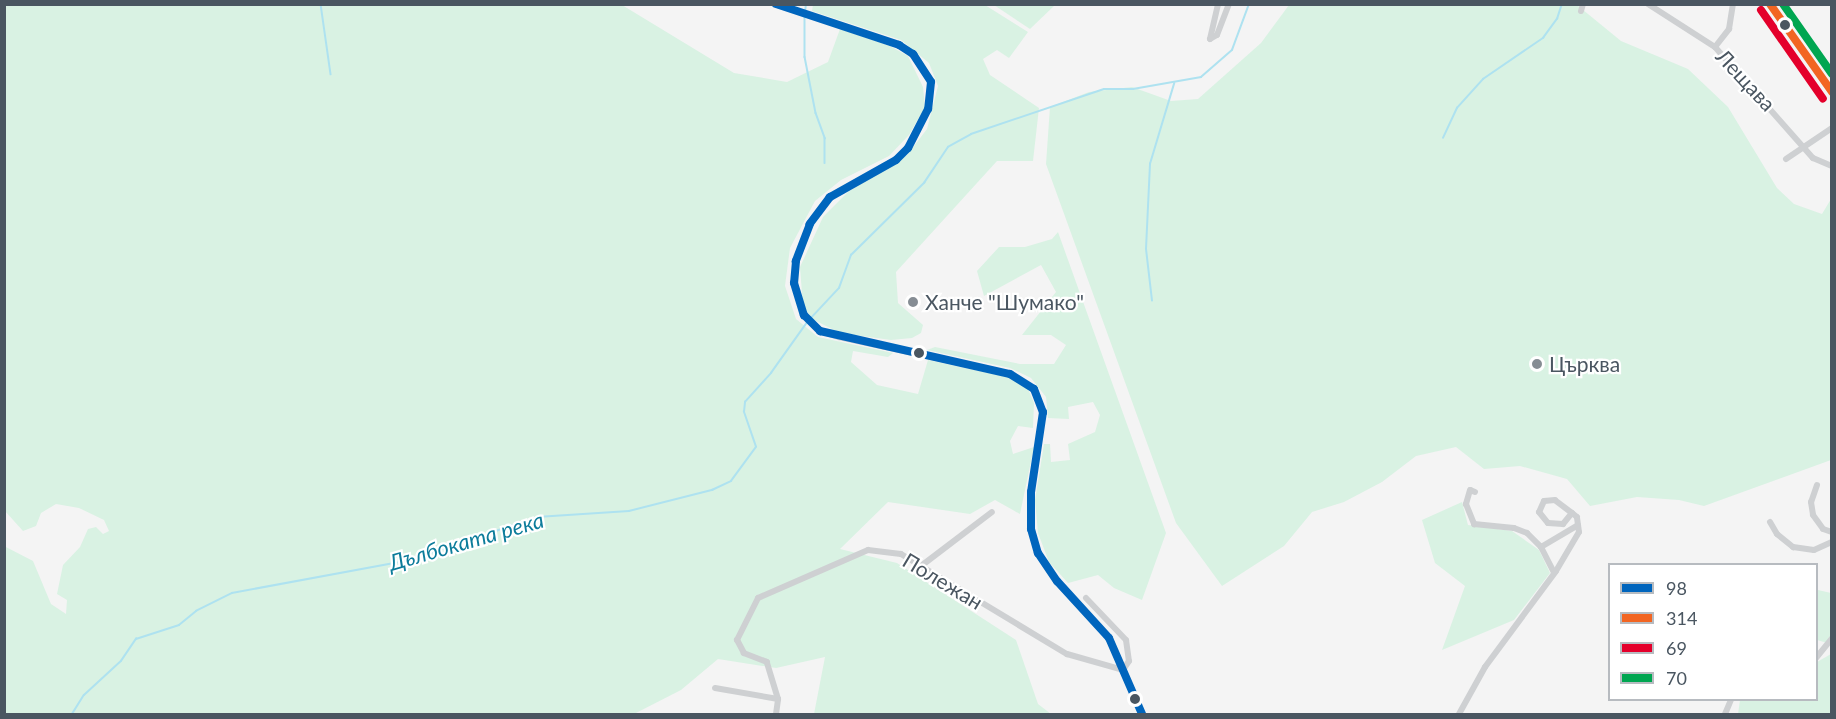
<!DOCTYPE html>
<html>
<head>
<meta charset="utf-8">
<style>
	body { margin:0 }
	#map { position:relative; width:1836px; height:719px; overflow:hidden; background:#f4f4f4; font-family:Lato,sans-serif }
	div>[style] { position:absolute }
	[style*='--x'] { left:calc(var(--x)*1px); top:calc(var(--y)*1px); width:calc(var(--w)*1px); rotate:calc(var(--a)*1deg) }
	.green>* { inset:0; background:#d9f2e3 }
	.stream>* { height:1.5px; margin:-0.75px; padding:0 0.75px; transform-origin:0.75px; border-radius:0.75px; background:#aee2f0 }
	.minor>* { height:6px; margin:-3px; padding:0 3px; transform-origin:3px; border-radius:3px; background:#ced0d2 }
	.bus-1>* { height:8px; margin:-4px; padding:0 4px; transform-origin:4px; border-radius:4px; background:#0065bd }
	.bus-2>* { height:8px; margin:-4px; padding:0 4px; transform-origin:4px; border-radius:4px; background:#f26522 }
	.bus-3>* { height:8px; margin:-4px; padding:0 4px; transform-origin:4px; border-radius:4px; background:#e4002b }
	.bus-4>* { height:8px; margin:-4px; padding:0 4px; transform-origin:4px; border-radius:4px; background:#00a651 }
	.dots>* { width:16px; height:16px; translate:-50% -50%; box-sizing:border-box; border:3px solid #fff; border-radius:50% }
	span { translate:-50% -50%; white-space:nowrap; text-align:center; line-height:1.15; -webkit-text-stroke:4.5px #fff; paint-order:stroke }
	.street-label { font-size:21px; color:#4a5661 }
	.poi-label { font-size:21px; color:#4a5661 }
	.left { translate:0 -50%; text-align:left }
	.water-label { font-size:22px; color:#0c7c9b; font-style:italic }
	.frame { position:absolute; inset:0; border:6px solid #4a5661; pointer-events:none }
	.legend { position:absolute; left:1608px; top:563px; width:210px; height:138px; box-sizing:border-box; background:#fff; border:2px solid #b7bbc0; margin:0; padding:8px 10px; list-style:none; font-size:18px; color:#4a5661 }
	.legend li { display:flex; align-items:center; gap:12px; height:30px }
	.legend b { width:30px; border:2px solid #b7bbc0 }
</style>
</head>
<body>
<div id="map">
	<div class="green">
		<div style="clip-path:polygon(5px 5px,622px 5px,734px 73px,787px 82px,828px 62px,840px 29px,890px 46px,908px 56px,923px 87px,925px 107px,909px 135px,889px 156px,841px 180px,815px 201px,790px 248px,785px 286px,796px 319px,818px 337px,893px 353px,888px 357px,853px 351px,851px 362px,877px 385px,918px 394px,928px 360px,1007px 377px,1028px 389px,1034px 403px,1033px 428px,1018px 426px,1010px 441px,1013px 454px,1034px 447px,1020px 514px,995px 500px,970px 514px,888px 502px,840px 549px,897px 563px,1016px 640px,1038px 704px,1051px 714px,814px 714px,825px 657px,776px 668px,718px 659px,681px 690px,634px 714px,5px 714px,4px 546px,33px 561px,51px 604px,66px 614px,67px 600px,57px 594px,63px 565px,80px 547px,88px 529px,96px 527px,103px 534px,109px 531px,104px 520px,79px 508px,56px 504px,41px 513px,36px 526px,23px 531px,5px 511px)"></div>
		<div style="clip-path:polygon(813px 5px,985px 5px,1028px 32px,1009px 58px,997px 50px,983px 59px,990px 75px,1039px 108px,1033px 161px,997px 161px,896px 272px,898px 303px,923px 325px,921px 333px,912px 338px,891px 340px,840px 333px,814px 320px,803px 307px,800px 267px,823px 217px,848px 192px,907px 155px,927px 129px,938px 86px,929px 63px,901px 40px,812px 11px)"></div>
		<div style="clip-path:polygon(994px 5px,1055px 5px,1030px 29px)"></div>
		<div style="clip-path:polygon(1289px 5px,1577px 5px,1621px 41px,1688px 69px,1728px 107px,1777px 188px,1794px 204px,1822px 214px,1831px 199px,1831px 460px,1704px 506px,1679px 500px,1637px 497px,1590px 506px,1567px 479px,1520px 466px,1484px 469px,1456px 447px,1416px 456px,1382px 482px,1344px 502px,1312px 512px,1284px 546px,1222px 586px,1176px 523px,1046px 164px,1050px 107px,1089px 92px,1132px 87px,1171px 101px,1198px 99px,1261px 43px)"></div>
		<div style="clip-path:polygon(1058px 232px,1166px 533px,1142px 600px,1114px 588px,1098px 575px,1068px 583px,1049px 562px,1038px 533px,1035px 500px,1044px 444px,1050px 444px,1051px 462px,1070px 460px,1068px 444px,1095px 432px,1100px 415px,1093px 402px,1068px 407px,1069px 419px,1048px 418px,1046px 397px,1031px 378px,1010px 368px,927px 350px,935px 347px,1020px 364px,1054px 364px,1066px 345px,1051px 335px,1022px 335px,1056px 292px,1041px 265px,984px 296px,977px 271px,999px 247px,1025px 247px,1052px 239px)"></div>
		<div style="clip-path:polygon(1462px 502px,1468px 525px,1512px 531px,1539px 550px,1550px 573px,1514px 620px,1442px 650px,1465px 586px,1435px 563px,1422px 520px)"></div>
		<div style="clip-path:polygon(1818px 590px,1831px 593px,1831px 644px,1817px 640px)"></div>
		<div style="clip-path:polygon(1831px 654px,1831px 714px,1738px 714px,1740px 700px,1816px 700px,1817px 662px)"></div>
	</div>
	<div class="stream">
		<div style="--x:321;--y:4;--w:71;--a:81.9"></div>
		<div style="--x:805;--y:13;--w:9;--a:-84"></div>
		<div style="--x:805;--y:17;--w:40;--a:90"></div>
		<div style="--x:805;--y:57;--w:57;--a:78.9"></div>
		<div style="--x:816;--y:113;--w:27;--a:70"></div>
		<div style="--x:825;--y:138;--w:25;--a:90"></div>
		<div style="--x:1443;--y:138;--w:33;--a:-65"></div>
		<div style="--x:1457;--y:108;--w:39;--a:-48"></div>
		<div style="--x:1483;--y:79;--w:73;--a:-34.3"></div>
		<div style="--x:1543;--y:38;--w:24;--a:-54"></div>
		<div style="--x:1557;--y:19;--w:16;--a:-72"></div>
		<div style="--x:1152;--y:301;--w:52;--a:-96.6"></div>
		<div style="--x:1146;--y:249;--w:85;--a:-87.3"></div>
		<div style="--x:1150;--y:164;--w:84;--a:-73.3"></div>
		<div style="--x:811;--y:318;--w:41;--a:-47"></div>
		<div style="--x:839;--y:288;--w:35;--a:-70"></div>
		<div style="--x:851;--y:255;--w:103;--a:-44.6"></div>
		<div style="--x:924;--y:183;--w:43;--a:-56.3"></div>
		<div style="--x:948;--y:147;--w:26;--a:-29"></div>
		<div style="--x:971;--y:134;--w:140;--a:-18.7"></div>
		<div style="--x:1104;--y:89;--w:29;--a:0"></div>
		<div style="--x:1133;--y:89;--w:69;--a:-10"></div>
		<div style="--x:1201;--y:77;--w:41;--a:-41.1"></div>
		<div style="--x:1232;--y:50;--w:49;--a:-69.7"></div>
		<div style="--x:72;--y:714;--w:22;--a:-58"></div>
		<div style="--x:84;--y:695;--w:50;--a:-42.6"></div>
		<div style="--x:121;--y:661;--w:27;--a:-56"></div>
		<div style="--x:136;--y:639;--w:45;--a:-18"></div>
		<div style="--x:179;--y:625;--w:22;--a:-39"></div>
		<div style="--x:196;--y:611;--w:40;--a:-26.6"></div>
		<div style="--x:232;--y:593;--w:181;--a:-10.5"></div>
		<div style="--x:410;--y:560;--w:134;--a:-18.7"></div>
		<div style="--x:537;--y:517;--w:92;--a:-3.7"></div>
		<div style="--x:629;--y:511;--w:86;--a:-14.2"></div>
		<div style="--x:712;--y:490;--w:21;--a:-25"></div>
		<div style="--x:731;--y:481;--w:42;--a:-53.7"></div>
		<div style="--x:756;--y:447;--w:37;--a:-109"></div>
		<div style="--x:744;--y:412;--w:10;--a:-84"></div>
		<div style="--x:745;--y:402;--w:39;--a:-48"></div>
		<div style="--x:771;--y:373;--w:64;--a:-54.6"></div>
	</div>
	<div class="minor">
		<div style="--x:774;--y:4;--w:132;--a:18.2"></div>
		<div style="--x:899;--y:45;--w:17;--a:33"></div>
		<div style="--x:913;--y:54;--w:33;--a:57"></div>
		<div style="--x:931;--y:82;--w:27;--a:96"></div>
		<div style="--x:928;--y:109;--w:44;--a:117.1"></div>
		<div style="--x:908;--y:148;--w:17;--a:135"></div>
		<div style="--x:896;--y:160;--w:76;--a:150.7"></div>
		<div style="--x:830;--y:197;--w:34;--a:127"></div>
		<div style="--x:810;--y:224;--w:40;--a:111"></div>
		<div style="--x:796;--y:261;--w:22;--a:95"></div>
		<div style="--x:794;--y:283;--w:34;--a:73"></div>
		<div style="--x:804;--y:315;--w:23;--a:45"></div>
		<div style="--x:820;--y:331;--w:20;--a:18"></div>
		<div style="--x:839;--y:337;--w:175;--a:12.2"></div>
		<div style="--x:1010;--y:374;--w:28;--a:32"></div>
		<div style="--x:1034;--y:389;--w:25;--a:69"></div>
		<div style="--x:1043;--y:412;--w:81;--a:98.5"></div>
		<div style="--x:1031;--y:492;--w:37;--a:90"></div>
		<div style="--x:1031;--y:529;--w:25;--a:74"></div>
		<div style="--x:1038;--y:553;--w:34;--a:56"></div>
		<div style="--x:1057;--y:581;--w:77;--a:47.6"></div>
		<div style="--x:1109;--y:638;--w:83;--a:66.5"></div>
		<div style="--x:1648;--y:4;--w:80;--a:32.7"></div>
		<div style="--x:1715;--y:47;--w:148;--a:48.6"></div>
		<div style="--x:1813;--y:158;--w:21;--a:23"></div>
		<div style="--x:1770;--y:4;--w:108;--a:55.1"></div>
		<div style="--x:1581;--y:11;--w:7;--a:-74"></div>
		<div style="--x:1210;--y:39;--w:8;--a:-30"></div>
		<div style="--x:1217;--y:35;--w:33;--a:-69"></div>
		<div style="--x:1210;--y:39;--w:36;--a:-77"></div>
		<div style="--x:1715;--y:47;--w:23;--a:-52"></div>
		<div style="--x:1729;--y:29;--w:25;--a:-81"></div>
		<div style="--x:1786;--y:159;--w:55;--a:-34"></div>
		<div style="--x:1817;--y:485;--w:18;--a:109"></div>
		<div style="--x:1811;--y:502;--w:13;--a:81"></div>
		<div style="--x:1813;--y:515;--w:17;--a:54"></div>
		<div style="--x:1823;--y:529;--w:9;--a:18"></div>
		<div style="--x:1475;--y:492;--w:5;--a:-158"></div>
		<div style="--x:1470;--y:490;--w:15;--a:106"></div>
		<div style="--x:1466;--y:504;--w:22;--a:68"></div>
		<div style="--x:1474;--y:524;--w:40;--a:5.7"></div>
		<div style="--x:1514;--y:528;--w:14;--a:21"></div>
		<div style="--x:1527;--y:533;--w:20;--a:45"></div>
		<div style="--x:1541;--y:547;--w:29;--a:63"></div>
		<div style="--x:1770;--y:522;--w:14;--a:60"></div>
		<div style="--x:1777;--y:534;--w:21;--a:39"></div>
		<div style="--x:1793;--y:547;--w:21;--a:8"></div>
		<div style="--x:1814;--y:550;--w:20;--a:-24"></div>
		<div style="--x:1541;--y:547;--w:43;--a:-30.7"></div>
		<div style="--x:921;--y:566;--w:89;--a:-37.3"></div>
		<div style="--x:1086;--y:598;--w:58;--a:46.4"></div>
		<div style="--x:1126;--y:640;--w:21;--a:82"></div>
		<div style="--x:1129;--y:661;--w:11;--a:124"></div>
		<div style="--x:1816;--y:658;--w:26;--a:-51"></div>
		<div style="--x:715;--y:688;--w:64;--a:9.9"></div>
		<div style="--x:776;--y:714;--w:15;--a:-82"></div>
		<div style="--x:778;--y:699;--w:39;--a:-107"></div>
		<div style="--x:767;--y:662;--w:25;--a:-159"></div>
		<div style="--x:744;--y:653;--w:15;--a:-118"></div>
		<div style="--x:737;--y:640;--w:47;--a:-63.4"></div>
		<div style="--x:758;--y:598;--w:120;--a:-23.6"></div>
		<div style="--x:868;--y:550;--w:33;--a:7"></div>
		<div style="--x:901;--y:554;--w:194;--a:31.1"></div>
		<div style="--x:1067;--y:654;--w:58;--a:15.9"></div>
		<div style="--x:1459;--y:714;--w:54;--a:-61"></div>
		<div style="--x:1485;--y:667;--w:119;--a:-53.5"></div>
		<div style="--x:1556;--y:571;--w:45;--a:-59.5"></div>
		<div style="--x:1579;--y:532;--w:15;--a:-98"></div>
		<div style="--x:1577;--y:517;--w:6;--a:-141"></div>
		<div style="--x:1572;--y:513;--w:21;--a:-143"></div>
		<div style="--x:1555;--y:500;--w:11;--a:175"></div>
		<div style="--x:1544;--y:501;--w:12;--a:114"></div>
		<div style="--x:1539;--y:512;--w:14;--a:51"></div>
		<div style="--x:1548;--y:523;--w:15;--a:4"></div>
		<div style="--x:1563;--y:524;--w:14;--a:-51"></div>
		<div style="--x:1725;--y:714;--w:15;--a:-67"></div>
	</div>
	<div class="bus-1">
		<div style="--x:776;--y:4;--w:130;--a:18.4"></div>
		<div style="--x:899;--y:45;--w:17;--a:33"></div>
		<div style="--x:913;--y:54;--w:33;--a:57"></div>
		<div style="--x:931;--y:82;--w:27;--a:96"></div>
		<div style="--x:928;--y:109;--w:44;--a:117.1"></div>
		<div style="--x:908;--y:148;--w:17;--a:135"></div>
		<div style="--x:896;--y:160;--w:76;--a:150.7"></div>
		<div style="--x:830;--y:197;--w:34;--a:127"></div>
		<div style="--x:810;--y:224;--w:40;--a:111"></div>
		<div style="--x:796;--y:261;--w:22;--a:95"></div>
		<div style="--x:794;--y:283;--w:34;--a:73"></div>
		<div style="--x:804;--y:315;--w:23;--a:45"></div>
		<div style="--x:820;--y:331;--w:195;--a:12.8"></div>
		<div style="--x:1010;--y:374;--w:28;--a:32"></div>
		<div style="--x:1034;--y:389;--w:25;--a:69"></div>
		<div style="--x:1043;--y:412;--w:81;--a:98.5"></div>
		<div style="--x:1031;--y:492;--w:37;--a:90"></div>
		<div style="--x:1031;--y:529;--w:25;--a:74"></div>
		<div style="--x:1038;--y:553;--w:34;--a:56"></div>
		<div style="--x:1057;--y:581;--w:77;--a:47.6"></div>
		<div style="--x:1109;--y:638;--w:83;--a:66.5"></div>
	</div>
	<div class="bus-2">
		<div style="--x:1770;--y:4;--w:108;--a:54.8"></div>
	</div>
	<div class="bus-3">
		<div style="--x:1761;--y:10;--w:108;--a:55.1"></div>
	</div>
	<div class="bus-4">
		<div style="--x:1783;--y:4;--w:85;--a:55"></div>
	</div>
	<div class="dots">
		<div style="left:1785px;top:25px;background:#4a5661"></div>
		<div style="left:913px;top:302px;background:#868d94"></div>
		<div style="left:919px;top:353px;background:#4a5661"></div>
		<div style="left:1537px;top:364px;background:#868d94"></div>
		<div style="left:1135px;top:699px;background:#4a5661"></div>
	</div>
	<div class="street-label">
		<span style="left:1746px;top:80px;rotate:47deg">Лещава</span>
		<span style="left:943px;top:581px;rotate:31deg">Полежан</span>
	</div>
	<div class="poi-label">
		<span class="left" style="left:925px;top:302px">Ханче "Шумако"</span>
		<span class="left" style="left:1549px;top:364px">Църква</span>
	</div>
	<div class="water-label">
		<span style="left:466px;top:541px;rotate:-16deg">Дълбоката река</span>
	</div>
	<div class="frame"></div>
	<ul class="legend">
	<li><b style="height:8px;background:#0065bd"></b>98</li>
	<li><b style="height:8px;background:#f26522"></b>314</li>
	<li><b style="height:8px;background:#e4002b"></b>69</li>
	<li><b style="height:8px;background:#00a651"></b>70</li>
	</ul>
</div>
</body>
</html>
